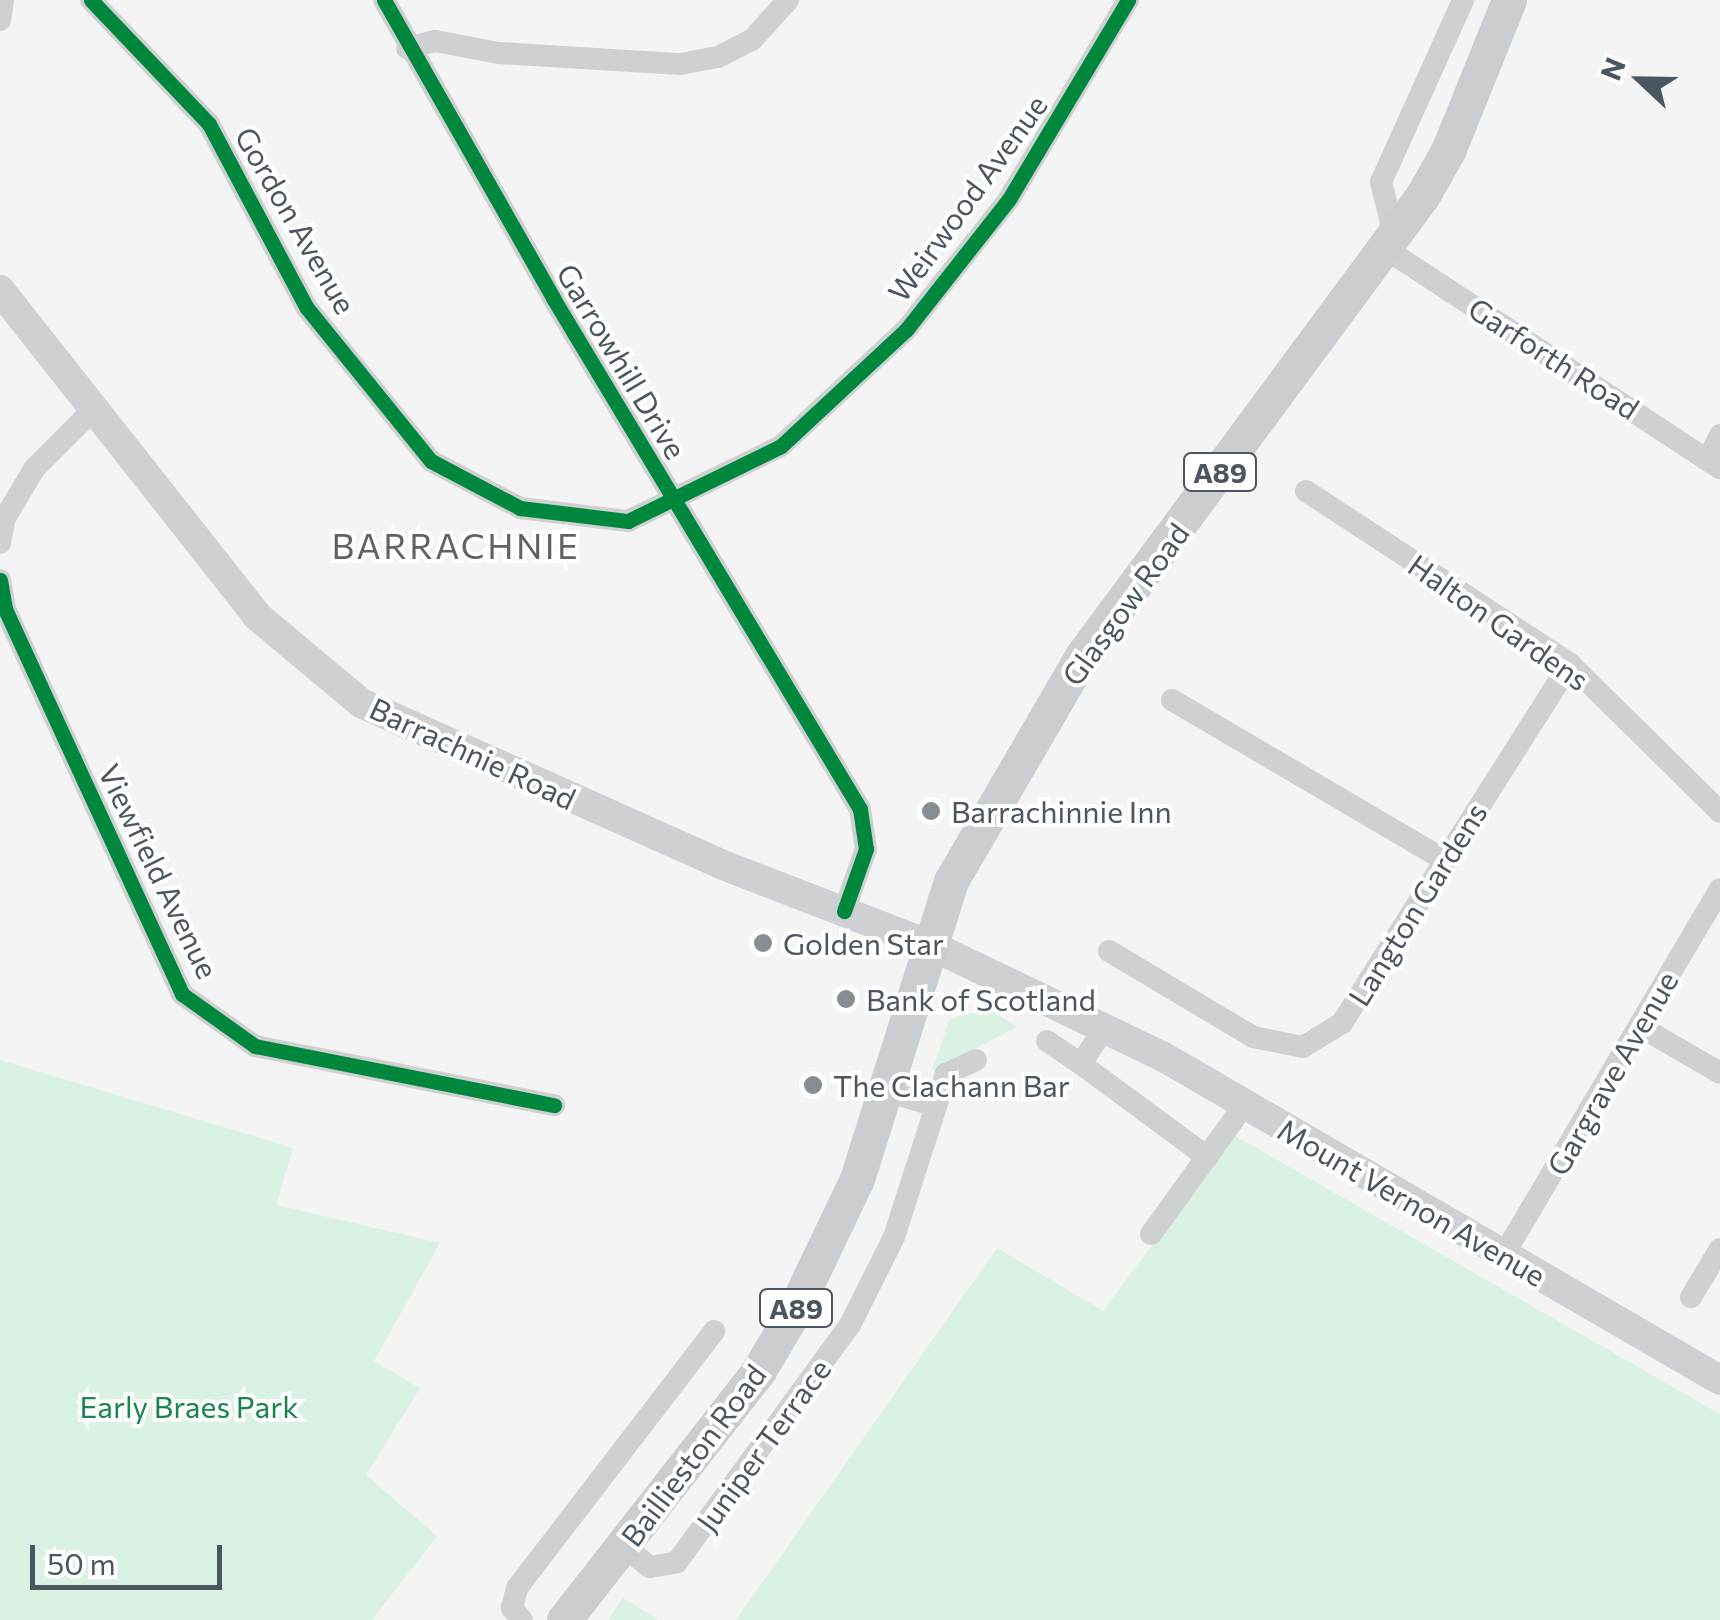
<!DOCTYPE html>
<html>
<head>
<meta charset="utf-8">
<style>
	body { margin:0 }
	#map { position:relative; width:1720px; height:1620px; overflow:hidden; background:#f4f4f4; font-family:Commissioner,sans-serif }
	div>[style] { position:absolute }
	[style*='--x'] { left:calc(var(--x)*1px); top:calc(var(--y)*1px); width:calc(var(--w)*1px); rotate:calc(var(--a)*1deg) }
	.green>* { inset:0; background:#d9f2e3 }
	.street>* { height:22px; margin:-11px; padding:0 11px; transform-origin:11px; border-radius:11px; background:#ced0d2 }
	.secondary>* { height:30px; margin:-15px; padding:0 15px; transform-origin:15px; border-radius:15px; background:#ced0d4 }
	.primary>* { height:35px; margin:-17.5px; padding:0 17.5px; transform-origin:17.5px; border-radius:17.5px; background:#caced1 }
	.cycleway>* { height:15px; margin:-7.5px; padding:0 7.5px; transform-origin:7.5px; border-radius:7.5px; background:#00873e }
	.dots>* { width:28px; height:28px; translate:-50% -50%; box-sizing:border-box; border:5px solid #fff; border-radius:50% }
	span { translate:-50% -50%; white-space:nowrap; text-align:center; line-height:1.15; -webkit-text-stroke:8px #fff; paint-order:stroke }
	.shield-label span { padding:2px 8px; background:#fff; border:2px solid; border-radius:8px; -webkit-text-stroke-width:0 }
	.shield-label { font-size:28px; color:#4a5661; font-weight:700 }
	.street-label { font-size:30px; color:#4a5661 }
	.poi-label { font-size:30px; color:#4a5661 }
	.left { translate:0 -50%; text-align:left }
	.park-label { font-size:30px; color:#17864f }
	.quarter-label { font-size:35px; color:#5f6368; letter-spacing:2.5px }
	.north { position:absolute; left:1590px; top:30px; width:100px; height:100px; -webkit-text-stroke:8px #fff; paint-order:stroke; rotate:292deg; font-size:28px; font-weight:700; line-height:40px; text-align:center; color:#4a5661 }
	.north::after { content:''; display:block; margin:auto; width:35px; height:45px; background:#4a5661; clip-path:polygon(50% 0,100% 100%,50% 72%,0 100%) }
	.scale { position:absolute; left:30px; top:1545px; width:192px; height:45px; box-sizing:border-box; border:5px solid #4a5661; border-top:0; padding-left:12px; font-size:30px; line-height:35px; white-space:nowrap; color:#4a5661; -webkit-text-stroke:8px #fff; paint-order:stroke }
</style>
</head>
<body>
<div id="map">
	<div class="green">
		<div style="clip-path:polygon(988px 1008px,1017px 1027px,932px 1071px,950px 1019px)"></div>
		<div style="clip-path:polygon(0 1060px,293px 1148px,276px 1205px,440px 1243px,374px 1361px,420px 1388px,366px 1475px,437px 1536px,372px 1620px,0 1620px)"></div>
		<div style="clip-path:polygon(1234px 1135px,1720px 1414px,1720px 1620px,736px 1620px,997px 1248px,1103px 1311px)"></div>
		<div style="clip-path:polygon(623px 1598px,658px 1620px,608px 1620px)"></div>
	</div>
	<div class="street">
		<div style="--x:91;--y:0;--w:171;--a:46.4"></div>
		<div style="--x:209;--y:124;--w:208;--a:62"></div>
		<div style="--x:307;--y:308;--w:197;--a:51"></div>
		<div style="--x:431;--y:461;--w:101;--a:27.8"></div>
		<div style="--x:520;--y:508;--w:109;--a:6.9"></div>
		<div style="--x:628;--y:521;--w:170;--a:-26.1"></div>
		<div style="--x:781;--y:446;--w:171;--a:-42.9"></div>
		<div style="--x:906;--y:330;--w:167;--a:-51.8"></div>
		<div style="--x:1009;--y:199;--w:232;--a:-59.1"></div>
		<div style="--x:384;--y:0;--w:343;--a:60.4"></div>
		<div style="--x:553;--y:298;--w:596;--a:59"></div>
		<div style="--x:860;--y:809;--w:40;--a:81.5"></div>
		<div style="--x:866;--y:849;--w:66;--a:109.5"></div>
		<div style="--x:0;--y:20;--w:20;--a:-81"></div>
		<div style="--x:407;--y:48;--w:29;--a:-14"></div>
		<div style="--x:435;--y:41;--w:65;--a:10.6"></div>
		<div style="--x:499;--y:53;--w:182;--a:3.5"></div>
		<div style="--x:681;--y:64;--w:38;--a:-11"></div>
		<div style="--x:718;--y:57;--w:38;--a:-27"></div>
		<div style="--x:752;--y:40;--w:54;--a:-48"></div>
		<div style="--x:1395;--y:238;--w:58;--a:-104"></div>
		<div style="--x:1381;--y:182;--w:200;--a:-65.7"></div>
		<div style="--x:1386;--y:249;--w:399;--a:33.3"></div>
		<div style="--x:1708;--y:459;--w:27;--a:-63"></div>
		<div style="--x:1306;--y:491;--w:316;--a:33.2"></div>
		<div style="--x:1570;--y:664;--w:211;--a:44.6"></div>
		<div style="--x:0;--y:543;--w:25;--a:-79"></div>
		<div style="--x:5;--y:518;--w:57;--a:-59.4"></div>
		<div style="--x:34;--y:469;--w:83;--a:-45"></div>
		<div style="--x:0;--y:580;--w:29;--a:80"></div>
		<div style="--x:5;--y:609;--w:424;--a:65.3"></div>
		<div style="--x:182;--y:994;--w:90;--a:35.5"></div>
		<div style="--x:255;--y:1046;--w:305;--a:11.2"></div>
		<div style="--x:1172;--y:700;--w:316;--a:30.4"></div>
		<div style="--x:1109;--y:951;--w:168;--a:30.8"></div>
		<div style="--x:1253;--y:1037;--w:51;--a:11.3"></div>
		<div style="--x:1303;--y:1047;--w:46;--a:-31.6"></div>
		<div style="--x:1342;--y:1023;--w:425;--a:-57.6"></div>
		<div style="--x:1641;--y:1027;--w:91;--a:30.2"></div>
		<div style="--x:1103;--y:1030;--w:40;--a:122.9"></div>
		<div style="--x:1081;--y:1064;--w:157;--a:36.4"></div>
		<div style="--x:1047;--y:1041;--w:41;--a:34.1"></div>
		<div style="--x:936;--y:1106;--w:34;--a:-73"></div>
		<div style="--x:946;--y:1074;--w:33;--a:-25"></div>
		<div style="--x:1151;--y:1234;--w:160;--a:-54.1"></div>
		<div style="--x:1503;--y:1256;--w:426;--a:-59.4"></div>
		<div style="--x:1691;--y:1297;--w:56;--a:-58.9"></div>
		<div style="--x:625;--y:1547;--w:32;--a:39"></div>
		<div style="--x:650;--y:1567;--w:27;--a:-10"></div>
		<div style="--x:677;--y:1562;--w:293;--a:-53.9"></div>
		<div style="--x:850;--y:1325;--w:98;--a:-63.4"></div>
		<div style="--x:894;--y:1237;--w:138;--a:-72.2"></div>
		<div style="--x:936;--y:1106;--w:52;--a:-163.3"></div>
		<div style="--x:522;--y:1620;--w:16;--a:-130"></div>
		<div style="--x:512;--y:1608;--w:21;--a:-76"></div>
		<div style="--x:517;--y:1588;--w:324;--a:-52.5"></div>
	</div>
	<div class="secondary">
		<div style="--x:0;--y:290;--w:415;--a:51.7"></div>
		<div style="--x:257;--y:616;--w:136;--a:39.9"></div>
		<div style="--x:361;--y:703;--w:397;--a:24.1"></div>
		<div style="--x:723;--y:865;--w:220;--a:21.1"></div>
		<div style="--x:928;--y:944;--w:259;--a:25.6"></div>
		<div style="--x:1162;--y:1056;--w:645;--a:30.14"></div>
	</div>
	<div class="primary">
		<div style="--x:564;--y:1620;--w:317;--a:-52"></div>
		<div style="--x:759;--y:1370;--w:66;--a:-59.2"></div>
		<div style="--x:793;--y:1313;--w:148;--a:-64.5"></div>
		<div style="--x:857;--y:1179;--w:312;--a:-72.5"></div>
		<div style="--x:951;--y:881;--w:260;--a:-59.8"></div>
		<div style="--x:1082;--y:656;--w:573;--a:-53.51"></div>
		<div style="--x:1423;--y:195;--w:51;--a:-60.4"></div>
		<div style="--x:1448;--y:151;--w:163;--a:-68"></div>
	</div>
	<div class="cycleway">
		<div style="--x:91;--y:0;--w:171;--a:46.4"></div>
		<div style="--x:209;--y:124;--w:208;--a:62"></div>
		<div style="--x:307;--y:308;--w:197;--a:51"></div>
		<div style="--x:431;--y:461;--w:101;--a:27.8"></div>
		<div style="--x:520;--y:508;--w:109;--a:6.9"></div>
		<div style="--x:628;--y:521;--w:170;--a:-26.1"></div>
		<div style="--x:781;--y:446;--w:171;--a:-42.9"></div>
		<div style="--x:906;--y:330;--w:167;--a:-51.8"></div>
		<div style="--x:1009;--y:199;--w:232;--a:-59.1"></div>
		<div style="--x:384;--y:0;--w:343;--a:60.4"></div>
		<div style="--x:553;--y:298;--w:596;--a:59"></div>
		<div style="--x:860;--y:809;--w:40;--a:81.5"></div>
		<div style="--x:866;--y:849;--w:66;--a:109.5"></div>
		<div style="--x:0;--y:580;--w:29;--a:80"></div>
		<div style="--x:5;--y:609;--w:424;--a:65.3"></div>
		<div style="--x:182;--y:994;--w:90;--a:35.5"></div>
		<div style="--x:255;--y:1046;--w:305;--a:11.2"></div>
	</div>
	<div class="dots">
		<div style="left:931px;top:811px;background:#868d94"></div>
		<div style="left:763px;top:943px;background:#868d94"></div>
		<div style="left:846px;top:999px;background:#868d94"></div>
		<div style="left:813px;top:1085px;background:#868d94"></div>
	</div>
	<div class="shield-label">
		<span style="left:1220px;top:472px">A89</span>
		<span style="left:796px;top:1308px">A89</span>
	</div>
	<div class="street-label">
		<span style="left:967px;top:198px;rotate:-54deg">Weirwood Avenue</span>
		<span style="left:296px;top:220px;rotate:60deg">Gordon Avenue</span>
		<span style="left:1554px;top:358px;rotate:33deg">Garforth Road</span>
		<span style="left:622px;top:361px;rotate:59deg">Garrowhill Drive</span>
		<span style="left:1125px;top:604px;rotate:-54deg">Glasgow Road</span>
		<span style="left:1499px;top:622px;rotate:35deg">Halton Gardens</span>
		<span style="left:473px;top:753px;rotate:25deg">Barrachnie Road</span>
		<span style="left:159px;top:871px;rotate:64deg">Viewfield Avenue</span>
		<span style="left:1417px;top:904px;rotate:-58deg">Langton Gardens</span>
		<span style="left:1612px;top:1073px;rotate:-60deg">Gargrave Avenue</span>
		<span style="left:1412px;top:1202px;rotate:30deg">Mount Vernon Avenue</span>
		<span style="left:763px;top:1445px;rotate:-54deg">Juniper Terrace</span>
		<span style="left:693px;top:1455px;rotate:-53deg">Baillieston Road</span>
	</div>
	<div class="poi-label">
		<span class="left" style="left:951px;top:811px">Barrachinnie Inn</span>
		<span class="left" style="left:783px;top:943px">Golden Star</span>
		<span class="left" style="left:866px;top:999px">Bank of Scotland</span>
		<span class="left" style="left:833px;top:1085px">The Clachann Bar</span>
	</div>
	<div class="park-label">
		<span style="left:189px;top:1406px">Early Braes Park</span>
	</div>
	<div class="quarter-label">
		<span style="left:456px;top:545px">BARRACHNIE</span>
	</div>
	<div class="north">N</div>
	<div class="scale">50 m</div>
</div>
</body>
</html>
